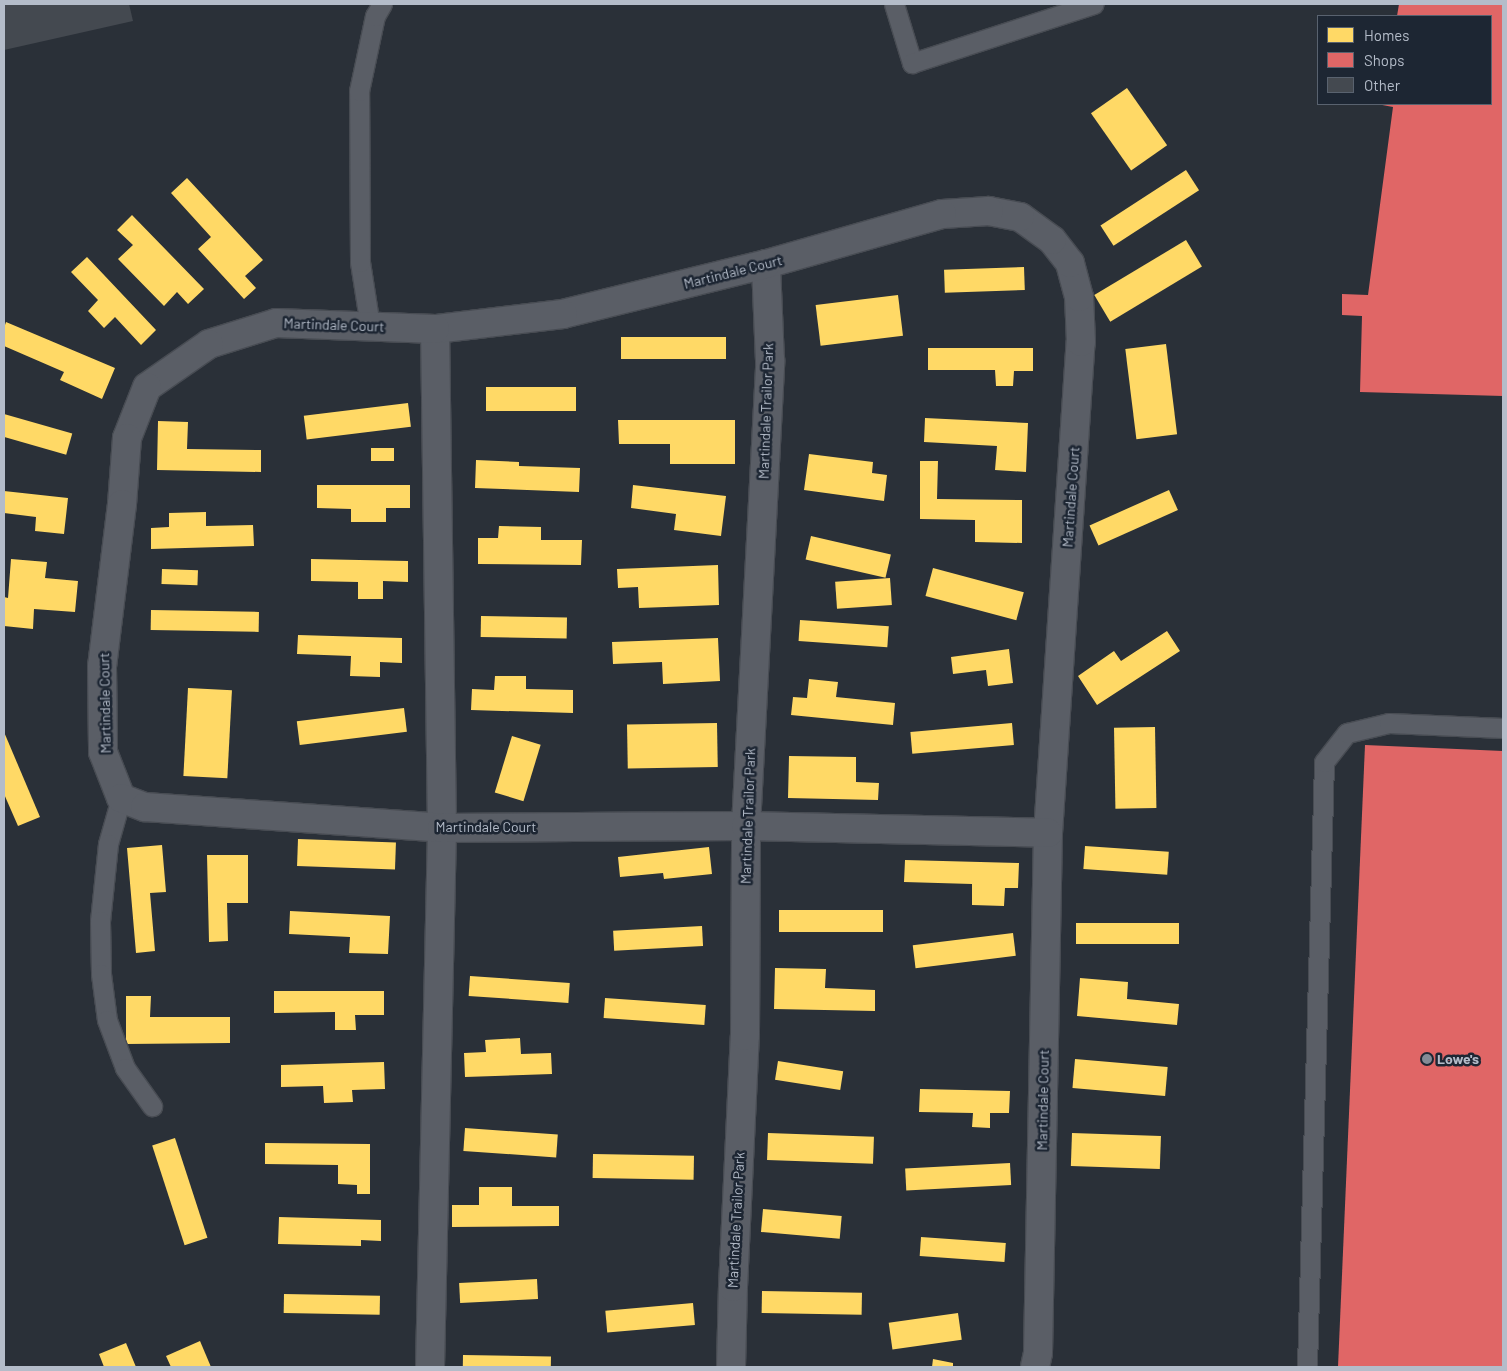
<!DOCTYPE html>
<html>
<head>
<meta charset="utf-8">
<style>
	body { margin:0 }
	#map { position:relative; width:1507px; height:1371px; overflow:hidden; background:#2a3038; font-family:Barlow,sans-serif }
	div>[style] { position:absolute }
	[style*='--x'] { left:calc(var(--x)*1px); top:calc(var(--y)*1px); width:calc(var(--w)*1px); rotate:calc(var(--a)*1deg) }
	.homes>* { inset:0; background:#ffd966; transform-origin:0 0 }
	.shops>* { inset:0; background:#e06666 }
	.building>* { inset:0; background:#444950 }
	.roads { filter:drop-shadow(1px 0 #484c53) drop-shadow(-1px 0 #484c53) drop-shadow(0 1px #484c53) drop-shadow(0 -1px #484c53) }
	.service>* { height:19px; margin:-9.5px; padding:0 9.5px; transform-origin:9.5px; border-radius:9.5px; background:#5a5e66 }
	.minor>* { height:28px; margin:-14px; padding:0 14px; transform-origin:14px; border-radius:14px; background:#5a5e66 }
	.dots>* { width:14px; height:14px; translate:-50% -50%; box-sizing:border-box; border:2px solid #1d2633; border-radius:50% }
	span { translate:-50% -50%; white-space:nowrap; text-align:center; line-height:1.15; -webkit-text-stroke:5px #1d2633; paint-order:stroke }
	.street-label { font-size:14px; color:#b4bcc9 }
	.poi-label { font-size:14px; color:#b4bcc9; font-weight:700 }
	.left { translate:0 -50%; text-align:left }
	.frame { position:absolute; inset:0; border:5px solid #b4bcc9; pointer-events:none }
	.legend { position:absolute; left:1317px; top:15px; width:175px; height:90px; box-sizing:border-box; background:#1d2633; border:1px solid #59626f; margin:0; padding:6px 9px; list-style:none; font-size:15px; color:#b4bcc9 }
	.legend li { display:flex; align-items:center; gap:10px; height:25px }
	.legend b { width:25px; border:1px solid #59626f }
</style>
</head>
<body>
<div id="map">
	<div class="homes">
		<div style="left:1127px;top:88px;width:70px;height:44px;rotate:55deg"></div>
		<div style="left:1186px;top:170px;width:24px;height:102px;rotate:57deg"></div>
		<div style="clip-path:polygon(187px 178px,263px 260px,245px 276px,256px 288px,244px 299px,198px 249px,211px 237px,171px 193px)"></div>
		<div style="clip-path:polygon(132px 215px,204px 289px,188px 304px,177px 292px,164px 306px,118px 259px,133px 245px,117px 230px)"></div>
		<div style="left:1186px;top:240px;width:31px;height:107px;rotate:59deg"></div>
		<div style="clip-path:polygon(87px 257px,156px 330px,141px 345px,115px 317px,104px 328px,88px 311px,98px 300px,71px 272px)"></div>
		<div style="left:1024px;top:267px;width:23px;height:80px;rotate:88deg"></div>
		<div style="left:898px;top:295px;width:41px;height:83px;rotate:83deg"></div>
		<div style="clip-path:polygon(6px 322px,115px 368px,102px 399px,60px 380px,64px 372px,4px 346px,4px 328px)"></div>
		<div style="left:726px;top:337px;width:22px;height:105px;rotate:90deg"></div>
		<div style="left:1166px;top:344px;width:91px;height:41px;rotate:83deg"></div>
		<div style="clip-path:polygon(928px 348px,1033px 348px,1033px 371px,1014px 371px,1013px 386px,996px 386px,995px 370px,928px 370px)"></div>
		<div style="left:486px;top:387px;width:90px;height:24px"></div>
		<div style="left:408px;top:403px;width:24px;height:105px;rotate:83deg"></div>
		<div style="left:4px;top:414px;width:71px;height:22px;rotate:16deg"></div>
		<div style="clip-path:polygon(925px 418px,1028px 423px,1026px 472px,995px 470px,997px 446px,924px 442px)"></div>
		<div style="clip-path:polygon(618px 420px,735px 420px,735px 464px,670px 464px,670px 444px,619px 444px)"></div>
		<div style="clip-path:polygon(158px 421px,188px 422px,187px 449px,261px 450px,261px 472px,157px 470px)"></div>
		<div style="left:371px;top:448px;width:23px;height:13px"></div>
		<div style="clip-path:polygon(809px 454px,873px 462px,872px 473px,887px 475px,884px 501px,804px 490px)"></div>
		<div style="clip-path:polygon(476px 460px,519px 462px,519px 466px,580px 468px,579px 492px,475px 488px)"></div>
		<div style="clip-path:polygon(920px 461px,938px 461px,937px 499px,1022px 500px,1022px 543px,975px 542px,975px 520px,920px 519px)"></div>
		<div style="clip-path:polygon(317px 485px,410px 485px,410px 508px,386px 508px,386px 522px,351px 522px,351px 509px,317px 508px)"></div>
		<div style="clip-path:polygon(633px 485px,726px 496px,721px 536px,674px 530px,676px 514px,631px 508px)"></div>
		<div style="left:1169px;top:490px;width:22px;height:87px;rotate:66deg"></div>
		<div style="clip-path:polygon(4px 491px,68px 498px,64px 534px,35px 531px,36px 517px,4px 513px)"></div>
		<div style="clip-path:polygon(206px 512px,206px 526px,253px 525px,254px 546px,151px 549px,151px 528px,169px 527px,169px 513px)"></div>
		<div style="clip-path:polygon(499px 526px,541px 527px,541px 540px,582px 540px,581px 565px,478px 564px,478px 538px,498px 538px)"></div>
		<div style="left:811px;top:536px;width:82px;height:24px;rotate:13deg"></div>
		<div style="clip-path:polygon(11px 559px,47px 562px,45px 578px,78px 581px,75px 612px,34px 609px,33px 629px,4px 626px,4px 597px,8px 598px)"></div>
		<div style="clip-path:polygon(311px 559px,408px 561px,408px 582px,383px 581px,383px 599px,358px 599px,358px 582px,311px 581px)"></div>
		<div style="clip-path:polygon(718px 565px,719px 605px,639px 608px,638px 587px,618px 588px,617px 569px)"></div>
		<div style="left:933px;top:568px;width:94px;height:29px;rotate:15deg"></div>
		<div style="left:162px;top:569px;width:36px;height:15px;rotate:2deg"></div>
		<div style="left:890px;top:578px;width:27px;height:55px;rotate:86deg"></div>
		<div style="left:151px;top:610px;width:108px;height:20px;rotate:1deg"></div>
		<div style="left:481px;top:616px;width:86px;height:21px;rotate:1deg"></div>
		<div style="left:800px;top:620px;width:89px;height:21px;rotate:4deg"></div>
		<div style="clip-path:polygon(1167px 631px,1180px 651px,1097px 705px,1078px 676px,1114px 651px,1121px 661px)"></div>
		<div style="clip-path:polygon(298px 635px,402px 638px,402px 663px,380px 662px,380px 677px,350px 676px,351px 656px,297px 654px)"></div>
		<div style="clip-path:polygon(718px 638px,720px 681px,663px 684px,662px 662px,613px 664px,612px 642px)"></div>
		<div style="clip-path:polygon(1009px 649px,1013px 683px,988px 686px,986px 670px,953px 674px,951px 657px)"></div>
		<div style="clip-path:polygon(495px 676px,526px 676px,526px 689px,573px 690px,573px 713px,471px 710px,472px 689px,494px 690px)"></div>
		<div style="clip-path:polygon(809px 679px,838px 682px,836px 697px,895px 703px,893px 725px,791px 715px,793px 697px,807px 698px)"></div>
		<div style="left:188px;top:688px;width:44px;height:88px;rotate:3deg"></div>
		<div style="left:404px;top:708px;width:24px;height:108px;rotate:83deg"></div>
		<div style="left:717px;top:723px;width:44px;height:90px;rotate:89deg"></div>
		<div style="left:1012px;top:723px;width:22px;height:102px;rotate:85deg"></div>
		<div style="left:1155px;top:727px;width:81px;height:41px;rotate:89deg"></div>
		<div style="clip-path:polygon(4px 732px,40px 817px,18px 826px,4px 794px)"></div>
		<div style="left:512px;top:736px;width:30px;height:59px;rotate:17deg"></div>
		<div style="clip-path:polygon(789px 756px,856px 757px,856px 782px,879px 783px,878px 800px,788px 798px)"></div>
		<div style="left:298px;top:839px;width:98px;height:27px;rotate:2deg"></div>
		<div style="clip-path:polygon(162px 845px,166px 892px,150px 893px,155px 951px,136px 953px,127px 848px)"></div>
		<div style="left:1085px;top:846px;width:84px;height:23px;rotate:4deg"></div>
		<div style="clip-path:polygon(709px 847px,712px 874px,664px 879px,663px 873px,620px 877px,618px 857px)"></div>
		<div style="clip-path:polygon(207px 855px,248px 855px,248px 903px,227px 903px,228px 941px,209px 942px)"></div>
		<div style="clip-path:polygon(905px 860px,1019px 863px,1018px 888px,1005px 888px,1004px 906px,972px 905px,972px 884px,904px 882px)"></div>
		<div style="left:883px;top:910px;width:22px;height:104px;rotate:90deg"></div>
		<div style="clip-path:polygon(290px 911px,390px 916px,388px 954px,349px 953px,350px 937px,289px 934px)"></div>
		<div style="left:1076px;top:923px;width:103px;height:21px"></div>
		<div style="left:702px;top:926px;width:20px;height:89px;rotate:87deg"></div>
		<div style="left:1013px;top:933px;width:23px;height:101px;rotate:83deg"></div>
		<div style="clip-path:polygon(775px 968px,826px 969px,825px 988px,875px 990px,875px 1011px,774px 1009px)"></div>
		<div style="left:470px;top:976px;width:100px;height:20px;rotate:4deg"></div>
		<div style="clip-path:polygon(1080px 978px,1128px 982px,1127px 999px,1179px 1004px,1177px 1025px,1077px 1016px)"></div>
		<div style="clip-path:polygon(274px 991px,384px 991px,384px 1015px,355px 1015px,356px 1030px,335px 1030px,335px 1012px,274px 1013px)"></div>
		<div style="clip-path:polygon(126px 996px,151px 996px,150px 1017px,230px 1017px,230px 1043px,126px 1044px)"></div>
		<div style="left:605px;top:998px;width:101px;height:20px;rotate:4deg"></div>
		<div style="clip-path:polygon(520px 1038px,521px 1054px,551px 1053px,552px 1074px,465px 1077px,464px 1053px,486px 1052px,485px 1040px)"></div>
		<div style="left:1075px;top:1059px;width:93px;height:29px;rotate:5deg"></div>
		<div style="left:778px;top:1061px;width:66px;height:19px;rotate:9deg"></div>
		<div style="clip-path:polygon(384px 1062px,385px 1089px,352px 1090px,353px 1102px,324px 1103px,323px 1086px,281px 1087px,281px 1065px)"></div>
		<div style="clip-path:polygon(920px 1089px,1010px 1091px,1009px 1113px,990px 1113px,990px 1128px,972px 1127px,973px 1113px,919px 1112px)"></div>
		<div style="left:465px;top:1128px;width:93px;height:23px;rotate:4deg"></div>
		<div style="left:768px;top:1133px;width:106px;height:27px;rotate:2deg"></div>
		<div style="left:1072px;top:1133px;width:89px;height:33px;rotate:2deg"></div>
		<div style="left:175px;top:1138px;width:105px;height:24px;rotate:72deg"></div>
		<div style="clip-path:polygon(265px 1143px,370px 1144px,370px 1194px,357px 1194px,357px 1185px,338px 1184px,338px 1165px,265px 1164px)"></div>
		<div style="left:593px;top:1154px;width:101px;height:24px;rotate:1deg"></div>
		<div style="left:1010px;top:1163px;width:22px;height:105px;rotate:87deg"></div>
		<div style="clip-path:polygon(479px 1187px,512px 1187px,512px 1206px,559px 1206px,559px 1226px,452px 1227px,452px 1205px,479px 1205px)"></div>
		<div style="left:763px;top:1209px;width:79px;height:23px;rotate:5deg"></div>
		<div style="clip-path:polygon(279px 1217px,381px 1220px,381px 1241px,361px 1240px,361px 1246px,278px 1244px)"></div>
		<div style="left:921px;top:1237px;width:85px;height:19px;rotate:4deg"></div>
		<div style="left:537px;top:1279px;width:20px;height:78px;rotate:87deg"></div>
		<div style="left:762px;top:1291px;width:100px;height:22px;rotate:1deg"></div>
		<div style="left:284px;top:1294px;width:96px;height:19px;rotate:1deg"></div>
		<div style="left:693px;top:1303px;width:22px;height:88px;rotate:85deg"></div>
		<div style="left:958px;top:1313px;width:27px;height:70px;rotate:82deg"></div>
		<div style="clip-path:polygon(200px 1341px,211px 1367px,171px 1367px,166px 1356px)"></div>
		<div style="clip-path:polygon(126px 1343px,136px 1367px,104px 1367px,99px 1354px)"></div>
		<div style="left:463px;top:1355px;width:88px;height:12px;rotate:1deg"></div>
		<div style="clip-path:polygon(933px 1359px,953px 1363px,953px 1367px,932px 1367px)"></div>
	</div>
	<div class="shops">
		<div style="clip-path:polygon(1399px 4px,1503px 4px,1503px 396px,1360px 392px,1362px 316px,1342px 315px,1342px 294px,1368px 295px,1393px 107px,1377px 104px,1491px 104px,1491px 16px,1397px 16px)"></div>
		<div style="clip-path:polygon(1365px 745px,1503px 751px,1503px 1367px,1338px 1367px)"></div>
	</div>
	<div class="building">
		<div style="clip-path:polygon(4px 4px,129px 4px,133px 21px,4px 50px)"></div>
	</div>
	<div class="roads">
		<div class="service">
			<div style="--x:894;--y:4;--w:62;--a:73"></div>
			<div style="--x:912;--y:63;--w:191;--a:-18"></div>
			<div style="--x:370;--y:326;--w:65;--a:-98.9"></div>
			<div style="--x:360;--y:262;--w:171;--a:-90.3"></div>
			<div style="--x:359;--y:91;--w:77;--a:-78"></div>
			<div style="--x:375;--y:16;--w:14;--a:-60"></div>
			<div style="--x:121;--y:798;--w:48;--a:105.8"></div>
			<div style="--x:108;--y:844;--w:77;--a:95.9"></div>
			<div style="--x:100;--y:921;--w:53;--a:88.9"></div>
			<div style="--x:101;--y:974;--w:46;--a:82.6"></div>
			<div style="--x:107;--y:1020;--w:51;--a:69.4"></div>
			<div style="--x:125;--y:1068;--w:47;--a:54.6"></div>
			<div style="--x:1307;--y:1367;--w:605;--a:-88.39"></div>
			<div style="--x:1324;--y:762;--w:37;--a:-52"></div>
			<div style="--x:1347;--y:733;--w:43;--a:-13.4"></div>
			<div style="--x:1389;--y:723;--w:114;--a:2.5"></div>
		</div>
		<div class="minor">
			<div style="--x:430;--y:1367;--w:539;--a:-88.72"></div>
			<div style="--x:442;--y:828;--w:499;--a:-90.8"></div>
			<div style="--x:731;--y:1367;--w:80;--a:-88.6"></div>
			<div style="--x:733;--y:1287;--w:251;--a:-87.3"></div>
			<div style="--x:745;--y:1036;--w:210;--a:-89.7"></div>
			<div style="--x:746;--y:826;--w:466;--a:-87"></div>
			<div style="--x:770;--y:361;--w:97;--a:-92.4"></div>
			<div style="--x:1035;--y:1367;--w:14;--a:-78"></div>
			<div style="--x:1038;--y:1353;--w:520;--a:-88.9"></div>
			<div style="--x:1048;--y:833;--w:492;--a:-86.2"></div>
			<div style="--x:1081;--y:342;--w:45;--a:-92.5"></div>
			<div style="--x:1079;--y:297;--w:35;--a:-105"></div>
			<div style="--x:1070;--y:263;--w:29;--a:-128"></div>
			<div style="--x:1052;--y:240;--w:39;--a:-144"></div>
			<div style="--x:1020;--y:217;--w:32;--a:-169"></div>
			<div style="--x:989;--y:211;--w:47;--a:176.3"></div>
			<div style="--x:942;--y:214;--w:183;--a:164.1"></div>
			<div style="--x:766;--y:264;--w:209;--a:166.2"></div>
			<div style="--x:563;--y:314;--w:129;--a:173.3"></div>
			<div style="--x:435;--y:329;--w:159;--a:-177.8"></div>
			<div style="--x:276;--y:323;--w:70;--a:162.6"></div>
			<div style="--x:209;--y:344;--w:75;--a:145.3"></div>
			<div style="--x:147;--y:387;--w:55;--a:111.4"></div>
			<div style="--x:127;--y:438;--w:66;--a:94.3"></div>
			<div style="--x:122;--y:504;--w:163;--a:97"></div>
			<div style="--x:102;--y:666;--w:86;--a:89.3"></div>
			<div style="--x:103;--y:752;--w:49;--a:68.6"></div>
			<div style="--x:121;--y:798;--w:26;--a:21"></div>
			<div style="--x:145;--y:807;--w:298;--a:4"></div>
			<div style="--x:442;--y:828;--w:304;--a:-0.4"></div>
			<div style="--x:746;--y:826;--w:302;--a:1.3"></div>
		</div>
	</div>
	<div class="dots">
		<div style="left:1427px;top:1059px;background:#848b96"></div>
	</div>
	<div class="street-label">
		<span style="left:733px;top:272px;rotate:-14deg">Martindale Court</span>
		<span style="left:334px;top:325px;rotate:2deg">Martindale Court</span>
		<span style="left:766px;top:411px;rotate:-88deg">Martindale Trailor Park</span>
		<span style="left:1071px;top:497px;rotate:-86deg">Martindale Court</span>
		<span style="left:105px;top:703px;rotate:-91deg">Martindale Court</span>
		<span style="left:748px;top:816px;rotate:-88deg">Martindale Trailor Park</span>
		<span style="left:486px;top:827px">Martindale Court</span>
		<span style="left:1043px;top:1100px;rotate:-89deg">Martindale Court</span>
		<span style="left:736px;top:1220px;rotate:-87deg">Martindale Trailor Park</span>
	</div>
	<div class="poi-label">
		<span class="left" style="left:1437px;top:1059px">Lowe's</span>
	</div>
	<div class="frame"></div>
	<ul class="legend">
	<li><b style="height:14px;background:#ffd966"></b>Homes</li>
	<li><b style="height:14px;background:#e06666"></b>Shops</li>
	<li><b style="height:14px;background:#444950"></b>Other</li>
	</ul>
</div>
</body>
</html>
